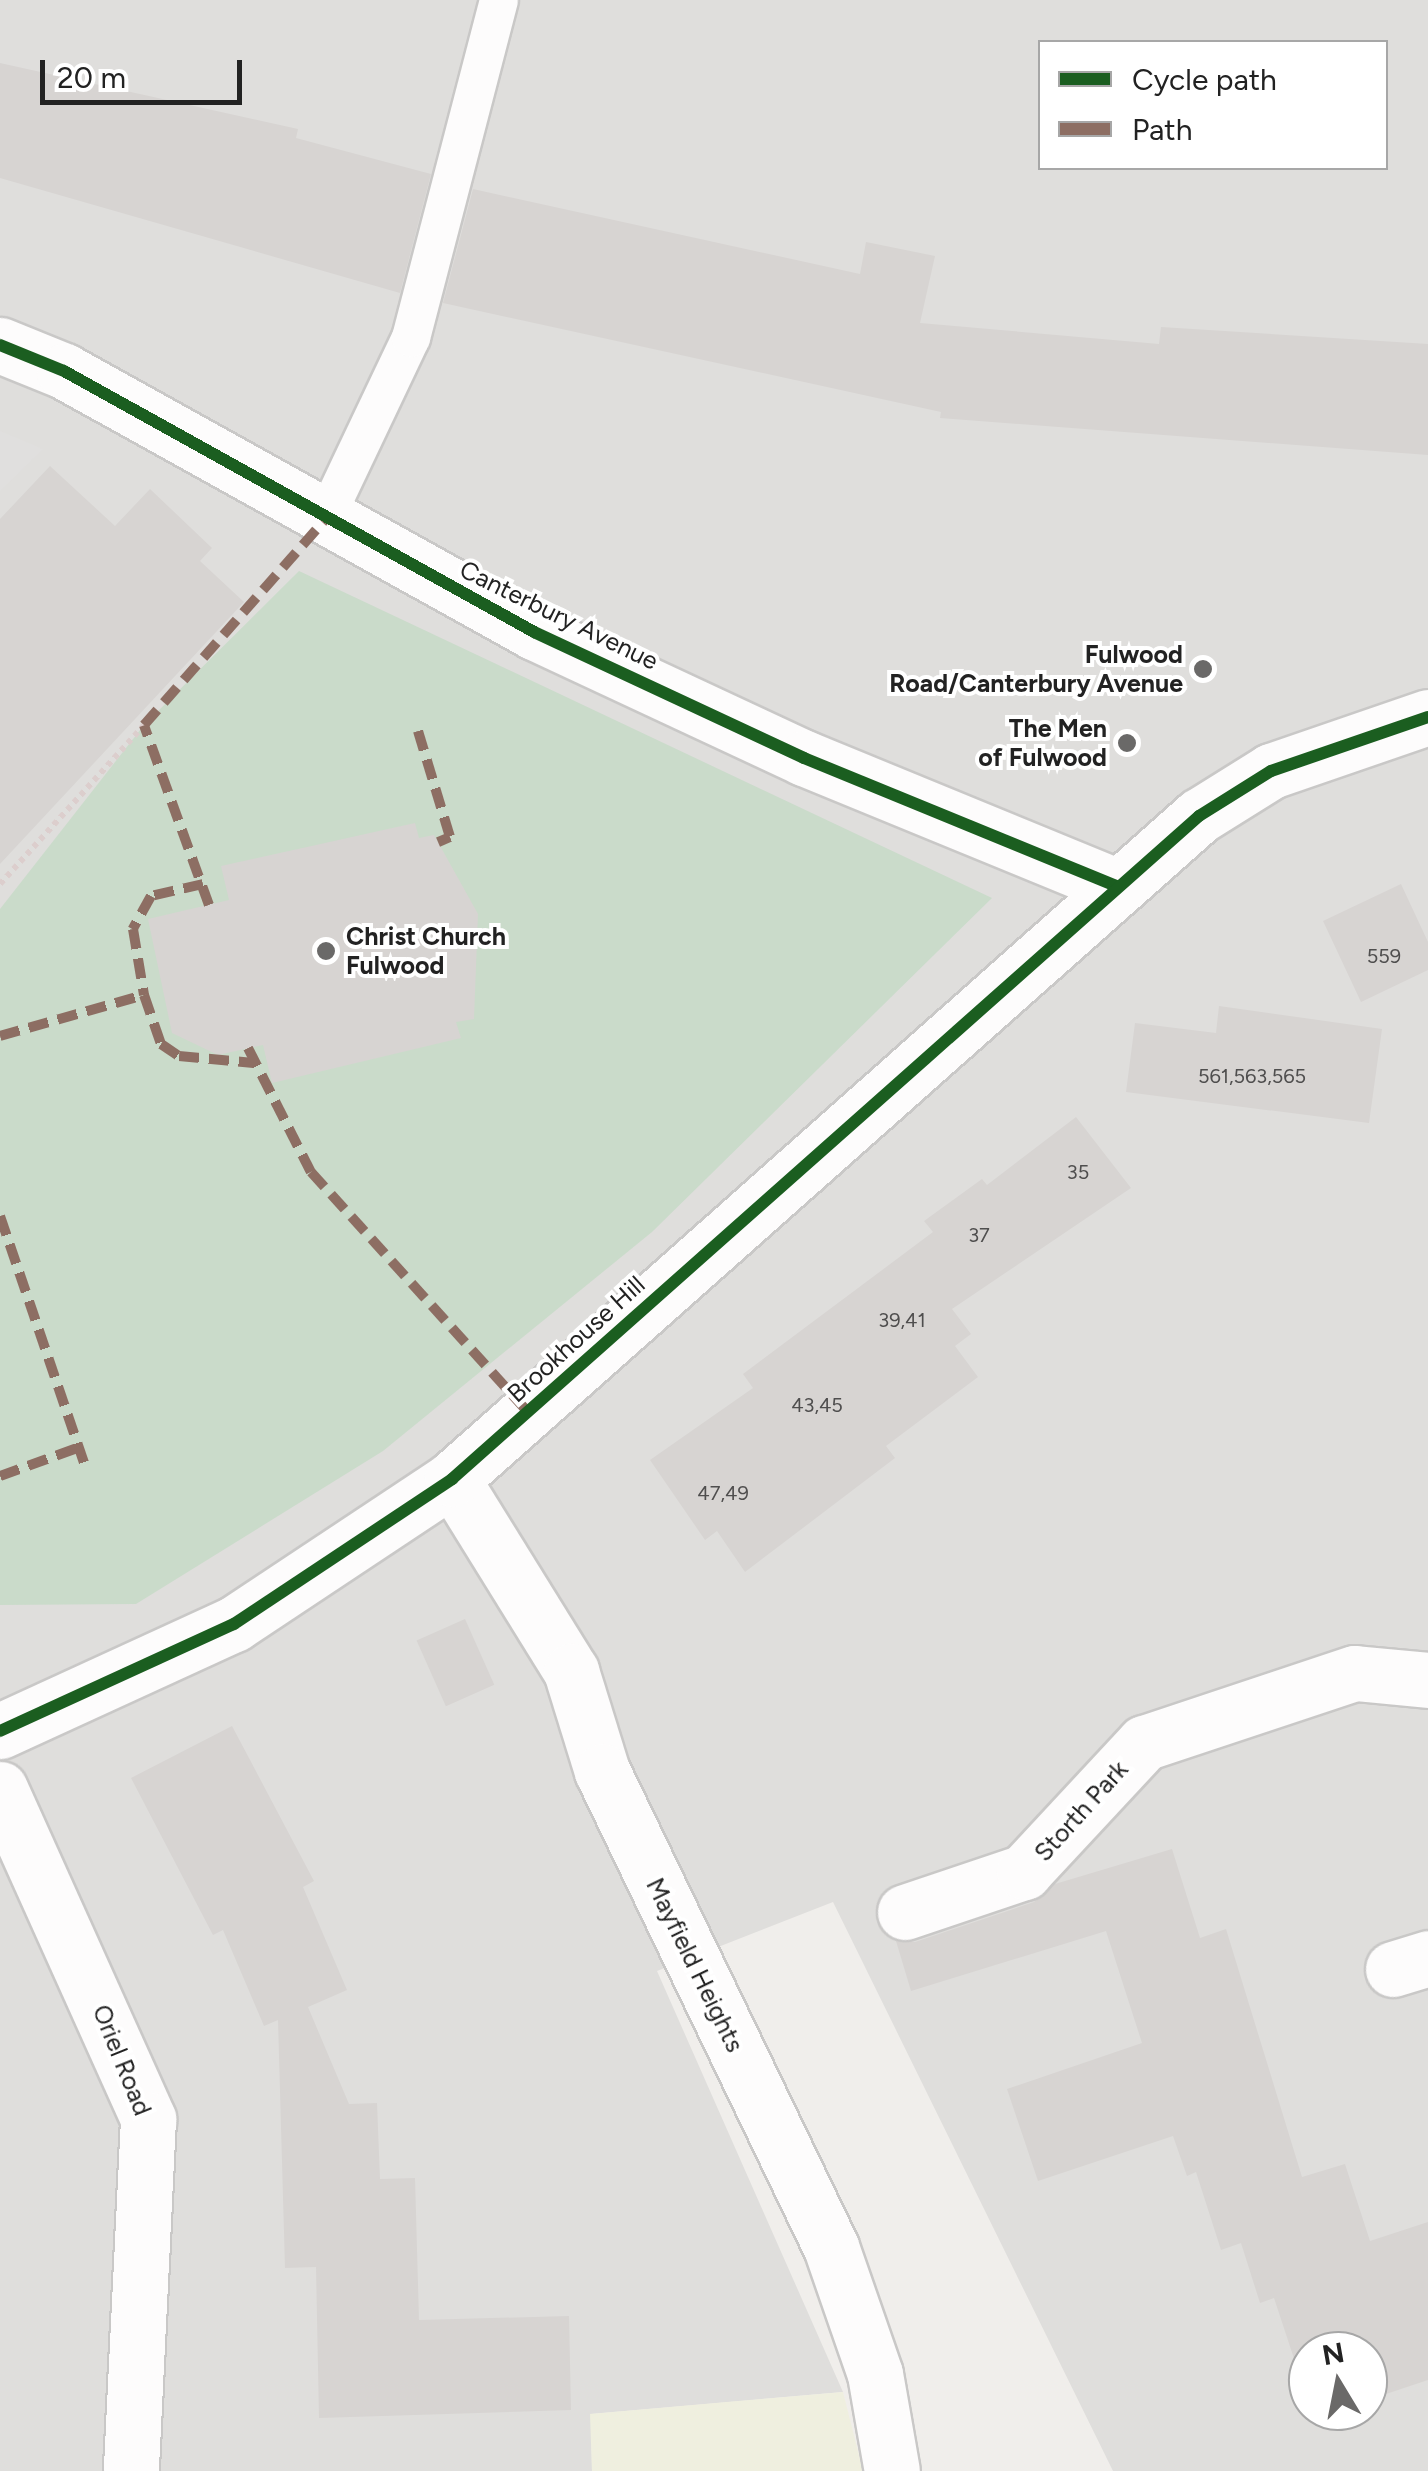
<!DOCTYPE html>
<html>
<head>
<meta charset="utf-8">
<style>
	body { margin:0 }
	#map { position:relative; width:1428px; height:2471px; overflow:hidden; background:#f0eeeb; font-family:Figtree,sans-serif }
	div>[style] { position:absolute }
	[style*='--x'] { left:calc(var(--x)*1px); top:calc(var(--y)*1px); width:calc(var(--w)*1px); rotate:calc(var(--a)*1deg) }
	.residential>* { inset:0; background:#dfdedc }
	.farmland>* { inset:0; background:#efefdf }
	.cemetery>* { inset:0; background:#cadbca }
	.parking>* { inset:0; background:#e0dfde }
	.building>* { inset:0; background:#d7d4d2; transform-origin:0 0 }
	.path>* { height:6px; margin-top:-3px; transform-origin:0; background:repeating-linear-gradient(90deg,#dccecd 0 5px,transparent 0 10px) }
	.roads { filter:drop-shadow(2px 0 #c9c8c7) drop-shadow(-2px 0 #c9c8c7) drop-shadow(0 2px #c9c8c7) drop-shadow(0 -2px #c9c8c7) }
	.service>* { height:38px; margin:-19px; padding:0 19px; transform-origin:19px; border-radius:19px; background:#fdfcfc }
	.minor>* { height:55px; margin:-27.5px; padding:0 27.5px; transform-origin:27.5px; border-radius:27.5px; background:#fdfcfc }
	.tertiary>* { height:55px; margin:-27.5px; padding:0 27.5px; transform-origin:27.5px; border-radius:27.5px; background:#fdfcfc }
	.quiet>* { height:10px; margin-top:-5px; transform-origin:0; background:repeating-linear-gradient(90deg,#8d6e63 0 20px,transparent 0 30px) }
	.cycleway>* { height:12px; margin:-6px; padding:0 6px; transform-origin:6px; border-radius:6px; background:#1b5e20 }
	.dots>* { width:28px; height:28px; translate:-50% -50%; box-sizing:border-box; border:5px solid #fff; border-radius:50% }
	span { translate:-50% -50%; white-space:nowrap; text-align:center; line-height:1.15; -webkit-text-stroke:8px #fff; paint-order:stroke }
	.number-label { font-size:20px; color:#4f4e4e }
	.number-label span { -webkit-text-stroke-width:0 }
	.street-label { font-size:25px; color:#222 }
	.poi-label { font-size:25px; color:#222; font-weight:700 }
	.right { translate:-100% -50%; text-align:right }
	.left { translate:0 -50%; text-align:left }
	.legend { position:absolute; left:1038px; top:40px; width:350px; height:130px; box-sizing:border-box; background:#fff; border:2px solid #a7a7a7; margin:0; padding:12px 18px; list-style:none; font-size:30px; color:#222 }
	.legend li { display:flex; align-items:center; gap:20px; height:50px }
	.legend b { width:50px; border:2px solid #a7a7a7 }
	.north { position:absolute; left:1288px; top:2331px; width:100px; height:100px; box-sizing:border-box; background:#fff; border:2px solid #a7a7a7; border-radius:50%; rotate:350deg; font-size:28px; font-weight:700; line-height:40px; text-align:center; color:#222 }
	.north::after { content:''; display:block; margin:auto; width:35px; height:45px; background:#6a6968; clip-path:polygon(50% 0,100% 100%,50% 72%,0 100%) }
	.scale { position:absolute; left:40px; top:60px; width:202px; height:45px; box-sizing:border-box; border:5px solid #222; border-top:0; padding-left:12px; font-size:30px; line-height:35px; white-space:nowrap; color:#222; -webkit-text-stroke:8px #fff; paint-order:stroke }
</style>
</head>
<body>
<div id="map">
	<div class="residential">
		<div style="clip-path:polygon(evenodd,0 0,1428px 0,1428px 2471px,1113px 2471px,833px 1902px,657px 1971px,843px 2392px,591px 2414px,592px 2471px,0 2471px,0 0,1040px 42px,1386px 42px,1386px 168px,1040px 168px,1040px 42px,0 0,1308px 2351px,1368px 2351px,1368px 2411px,1308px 2411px,1308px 2351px)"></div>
	</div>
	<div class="farmland">
		<div style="clip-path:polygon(843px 2392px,863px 2471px,592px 2471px,590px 2414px)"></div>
	</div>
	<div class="cemetery">
		<div style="clip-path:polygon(299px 571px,992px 898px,652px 1232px,383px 1451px,136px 1604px,0 1605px,0 909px,144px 725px)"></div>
	</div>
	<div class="parking">
		<div style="clip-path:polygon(0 431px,43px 449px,0 491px)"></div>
	</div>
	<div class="building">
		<div style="clip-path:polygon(0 63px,298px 129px,296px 138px,431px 174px,400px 293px,0 178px)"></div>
		<div style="clip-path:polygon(473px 189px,860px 274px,866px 242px,935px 256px,920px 323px,1159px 344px,1161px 327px,1428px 344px,1428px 455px,940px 418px,941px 412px,443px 303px)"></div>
		<div style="clip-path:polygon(50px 466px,115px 526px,150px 489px,212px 548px,200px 561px,244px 602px,0 864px,0 519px)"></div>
		<div style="clip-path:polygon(415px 823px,419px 838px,434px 835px,478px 914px,474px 1019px,456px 1022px,461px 1038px,272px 1083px,263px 1045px,218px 1055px,172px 1033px,148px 919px,229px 900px,221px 866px)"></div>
		<div style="clip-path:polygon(1401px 884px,1428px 942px,1428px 970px,1361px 1002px,1323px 921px)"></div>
		<div style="clip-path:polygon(1219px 1006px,1382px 1029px,1369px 1123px,1126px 1092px,1135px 1023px,1216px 1033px)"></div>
		<div style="clip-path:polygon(1076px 1117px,1131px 1188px,952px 1309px,971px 1334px,955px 1346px,978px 1377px,886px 1446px,895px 1458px,745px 1572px,717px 1531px,705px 1540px,650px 1460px,753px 1388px,743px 1374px,933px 1232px,924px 1221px,982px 1179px,987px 1185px)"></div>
		<div style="left:465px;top:1619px;width:72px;height:53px;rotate:66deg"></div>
		<div style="clip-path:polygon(232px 1726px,314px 1881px,303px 1887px,347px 1990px,308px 2007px,349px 2104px,377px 2103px,380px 2179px,415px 2178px,419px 2320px,569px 2316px,571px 2410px,319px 2418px,316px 2267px,285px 2268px,278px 2020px,264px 2026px,223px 1930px,213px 1935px,131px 1778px)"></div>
		<div style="clip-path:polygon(1172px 1849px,1200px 1938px,1226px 1929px,1302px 2177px,1345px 2164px,1370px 2241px,1428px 2222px,1428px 2380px,1368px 2400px,1368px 2351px,1308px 2351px,1308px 2401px,1274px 2298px,1260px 2303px,1241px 2243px,1221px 2250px,1196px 2172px,1187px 2176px,1173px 2136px,1038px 2181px,1007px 2089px,1142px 2043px,1106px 1931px,911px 1991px,896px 1941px,915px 1942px,1034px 1902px,1055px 1884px)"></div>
	</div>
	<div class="path">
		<div style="--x:0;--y:884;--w:215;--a:-47.8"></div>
	</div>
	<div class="roads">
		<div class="service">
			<div style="--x:324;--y:521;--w:203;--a:-64.6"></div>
			<div style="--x:411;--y:338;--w:349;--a:-75.4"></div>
		</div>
		<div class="minor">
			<div style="--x:0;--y:345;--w:69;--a:22.1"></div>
			<div style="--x:64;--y:371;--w:538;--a:29.04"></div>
			<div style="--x:534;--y:632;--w:298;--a:25"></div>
			<div style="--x:804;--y:758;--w:339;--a:22.3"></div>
			<div style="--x:452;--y:1479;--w:226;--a:58.2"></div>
			<div style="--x:571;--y:1671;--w:105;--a:72.8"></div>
			<div style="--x:602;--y:1771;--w:528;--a:64.31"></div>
			<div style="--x:831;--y:2247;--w:134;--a:70.9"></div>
			<div style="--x:875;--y:2374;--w:98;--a:80.1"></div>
			<div style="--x:0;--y:1789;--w:362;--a:65.8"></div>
			<div style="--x:148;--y:2119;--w:352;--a:92.8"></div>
			<div style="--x:905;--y:1912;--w:126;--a:-18.6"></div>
			<div style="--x:1024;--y:1872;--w:176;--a:-47.1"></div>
			<div style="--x:1144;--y:1743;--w:222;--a:-18.4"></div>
			<div style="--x:1355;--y:1673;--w:73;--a:5.5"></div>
			<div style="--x:1393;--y:1969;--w:37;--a:-17"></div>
		</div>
		<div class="tertiary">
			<div style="--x:0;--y:1731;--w:257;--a:-24.6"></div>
			<div style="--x:234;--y:1624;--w:262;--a:-33.6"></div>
			<div style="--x:452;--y:1479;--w:999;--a:-41.59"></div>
			<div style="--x:1199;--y:816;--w:85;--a:-32"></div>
			<div style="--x:1271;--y:771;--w:166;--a:-19"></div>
		</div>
	</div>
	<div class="quiet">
		<div style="--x:418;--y:731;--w:111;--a:73.2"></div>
		<div style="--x:450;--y:837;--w:13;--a:157"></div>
		<div style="--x:203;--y:884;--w:53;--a:167"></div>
		<div style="--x:151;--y:896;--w:38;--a:119"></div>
		<div style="--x:133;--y:929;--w:67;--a:80.5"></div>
		<div style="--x:144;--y:995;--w:52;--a:70.9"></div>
		<div style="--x:161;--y:1044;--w:22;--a:34"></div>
		<div style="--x:179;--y:1056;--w:75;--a:5.3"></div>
		<div style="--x:209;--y:905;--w:191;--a:-109.9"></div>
		<div style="--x:144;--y:725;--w:272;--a:-48.6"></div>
		<div style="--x:0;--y:1036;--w:150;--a:-15.9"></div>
		<div style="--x:248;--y:1048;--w:139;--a:63.1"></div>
		<div style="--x:311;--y:1172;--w:324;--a:47.9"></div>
		<div style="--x:0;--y:1216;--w:269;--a:71.2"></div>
		<div style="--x:0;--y:1476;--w:85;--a:-19.9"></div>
	</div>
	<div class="cycleway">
		<div style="--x:0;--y:345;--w:69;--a:22.1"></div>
		<div style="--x:64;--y:371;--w:538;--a:29.04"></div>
		<div style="--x:534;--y:632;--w:298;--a:25"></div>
		<div style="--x:804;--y:758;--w:339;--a:22.3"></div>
		<div style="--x:0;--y:1731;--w:257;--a:-24.6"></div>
		<div style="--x:234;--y:1624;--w:262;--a:-33.6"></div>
		<div style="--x:452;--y:1479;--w:999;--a:-41.59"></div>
		<div style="--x:1199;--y:816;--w:85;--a:-32"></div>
		<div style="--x:1271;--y:771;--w:166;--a:-19"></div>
	</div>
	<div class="dots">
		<div style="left:1203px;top:669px;background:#6a6968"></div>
		<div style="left:1127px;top:743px;background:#6a6968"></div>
		<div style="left:326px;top:951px;background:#6a6968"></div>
	</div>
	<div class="number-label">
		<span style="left:1384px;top:956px">559</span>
		<span style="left:1252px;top:1076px">561,563,565</span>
		<span style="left:1078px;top:1172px">35</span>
		<span style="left:979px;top:1235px">37</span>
		<span style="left:902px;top:1320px">39,41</span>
		<span style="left:817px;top:1405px">43,45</span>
		<span style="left:723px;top:1493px">47,49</span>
	</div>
	<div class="street-label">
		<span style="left:559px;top:615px;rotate:26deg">Canterbury Avenue</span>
		<span style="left:576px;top:1339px;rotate:-42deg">Brookhouse Hill</span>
		<span style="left:1081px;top:1811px;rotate:-48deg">Storth Park</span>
		<span style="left:695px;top:1965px;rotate:64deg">Mayfield Heights</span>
		<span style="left:122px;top:2060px;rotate:68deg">Oriel Road</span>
	</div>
	<div class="poi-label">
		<span class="right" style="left:1183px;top:669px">Fulwood<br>Road/Canterbury Avenue</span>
		<span class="right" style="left:1107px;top:743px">The Men<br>of Fulwood</span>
		<span class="left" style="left:346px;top:951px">Christ Church<br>Fulwood</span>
	</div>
	<ul class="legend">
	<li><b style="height:12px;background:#1b5e20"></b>Cycle path</li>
	<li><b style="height:12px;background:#8d6e63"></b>Path</li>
	</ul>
	<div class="north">N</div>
	<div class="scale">20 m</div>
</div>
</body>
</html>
